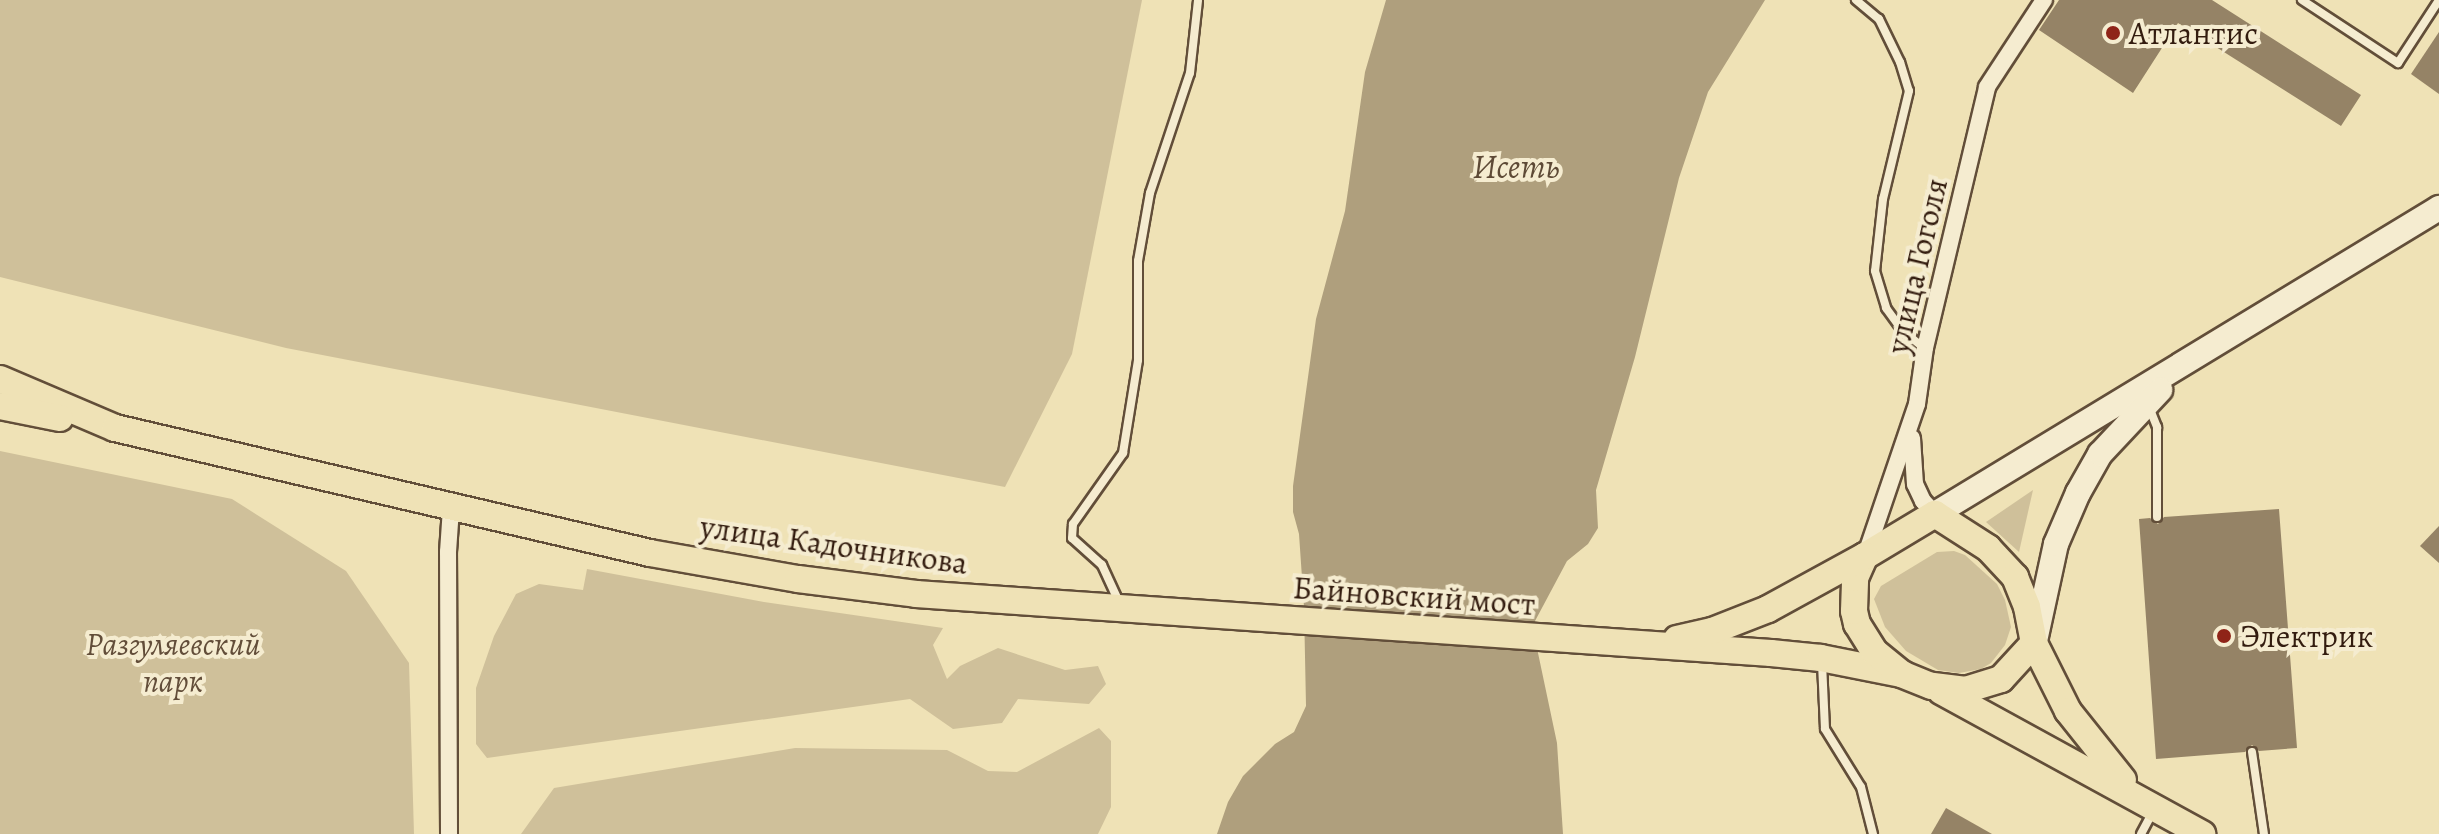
<!DOCTYPE html>
<html>
<head>
<meta charset="utf-8">
<style>
	body { margin:0 }
	#map { position:relative; width:2439px; height:834px; overflow:hidden; background:#efe2b6; font-family:Alegreya,serif }
	div>[style] { position:absolute }
	[style*='--x'] { left:calc(var(--x)*1px); top:calc(var(--y)*1px); width:calc(var(--w)*1px); rotate:calc(var(--a)*1deg) }
	.green>* { inset:0; background:#cfc09a }
	.water>* { inset:0; background:#af9f7d }
	.building>* { inset:0; background:#958366 }
	.roads { filter:drop-shadow(2px 0 #624e39) drop-shadow(-2px 0 #624e39) drop-shadow(0 2px #624e39) drop-shadow(0 -2px #624e39) }
	.service>* { height:8px; margin:-4px; padding:0 4px; transform-origin:4px; border-radius:4px; background:#f5ecd0 }
	.minor>* { height:16px; margin:-8px; padding:0 8px; transform-origin:8px; border-radius:8px; background:#f5ecd0 }
	.secondary>* { height:24px; margin:-12px; padding:0 12px; transform-origin:12px; border-radius:12px; background:#f5ecd0 }
	.primary>* { height:26px; margin:-13px; padding:0 13px; transform-origin:13px; border-radius:13px; background:#efe2b6 }
	.dots>* { width:22px; height:22px; translate:-50% -50%; box-sizing:border-box; border:4px solid #f5ecd0; border-radius:50% }
	span { translate:-50% -50%; white-space:nowrap; text-align:center; line-height:1.15; -webkit-text-stroke:8px #f5ecd0; paint-order:stroke }
	.poi-label { font-size:32px; color:#331c0f }
	.left { translate:0 -50%; text-align:left }
	.street-label { font-size:32px; color:#331c0f }
	.park-label { font-size:32px; color:#624d39; font-style:italic }
	.water-label { font-size:34px; color:#5e4a36; font-style:italic }
</style>
</head>
<body>
<div id="map">
	<div class="green">
		<div style="clip-path:polygon(0 0,1142px 0,1072px 354px,1005px 487px,286px 348px,0 277px)"></div>
		<div style="clip-path:polygon(0 451px,232px 499px,346px 571px,409px 663px,414px 834px,0 834px)"></div>
		<div style="clip-path:polygon(2033px 490px,2019px 552px,1986px 522px)"></div>
		<div style="clip-path:polygon(1954px 551px,1965px 555px,1997px 584px,2005px 600px,2011px 627px,2005px 645px,1991px 663px,1981px 669px,1959px 673px,1938px 670px,1906px 651px,1885px 627px,1874px 599px,1881px 586px,1937px 552px)"></div>
		<div style="clip-path:polygon(587px 569px,764px 602px,943px 628px,933px 645px,947px 679px,960px 666px,998px 648px,1065px 670px,1098px 666px,1106px 684px,1089px 704px,1018px 699px,1002px 723px,953px 729px,910px 699px,487px 758px,476px 744px,476px 688px,494px 636px,516px 594px,539px 584px,583px 590px)"></div>
		<div style="clip-path:polygon(1099px 728px,1111px 741px,1111px 807px,1098px 834px,521px 834px,554px 788px,795px 748px,947px 750px,988px 771px,1017px 772px)"></div>
	</div>
	<div class="water">
		<div style="clip-path:polygon(1386px 0,1765px 0,1708px 92px,1679px 178px,1635px 357px,1596px 490px,1598px 528px,1588px 544px,1567px 561px,1535px 621px,1534px 634px,1557px 743px,1563px 834px,1217px 834px,1228px 802px,1243px 776px,1275px 744px,1294px 732px,1306px 706px,1304px 607px,1299px 534px,1293px 512px,1293px 486px,1316px 319px,1345px 211px,1365px 72px)"></div>
	</div>
	<div class="building">
		<div style="clip-path:polygon(2059px 0,2212px 0,2361px 95px,2341px 126px,2178px 23px,2133px 93px,2039px 30px)"></div>
		<div style="clip-path:polygon(2439px 32px,2439px 94px,2411px 74px)"></div>
		<div style="clip-path:polygon(2279px 509px,2297px 748px,2259px 751px,2252px 745px,2245px 752px,2156px 759px,2139px 519px,2150px 518px,2158px 524px,2164px 517px)"></div>
		<div style="clip-path:polygon(2439px 526px,2439px 563px,2420px 546px)"></div>
		<div style="clip-path:polygon(1946px 808px,1992px 834px,1931px 834px)"></div>
	</div>
	<div class="roads">
		<div class="service">
			<div style="--x:1856;--y:0;--w:30;--a:40"></div>
			<div style="--x:1879;--y:19;--w:48;--a:64"></div>
			<div style="--x:1900;--y:62;--w:30;--a:73"></div>
			<div style="--x:1909;--y:91;--w:111;--a:103.5"></div>
			<div style="--x:1883;--y:199;--w:72;--a:96.3"></div>
			<div style="--x:1875;--y:271;--w:39;--a:73"></div>
			<div style="--x:1886;--y:308;--w:29;--a:54"></div>
			<div style="--x:1903;--y:331;--w:27;--a:39"></div>
			<div style="--x:2302;--y:0;--w:115;--a:33.3"></div>
			<div style="--x:2398;--y:63;--w:75;--a:-56.9"></div>
			<div style="--x:2149;--y:407;--w:22;--a:68"></div>
			<div style="--x:2157;--y:427;--w:90;--a:90"></div>
			<div style="--x:1119;--y:602;--w:41;--a:-114.7"></div>
			<div style="--x:1102;--y:565;--w:40;--a:-138"></div>
			<div style="--x:1072;--y:538;--w:14;--a:-86"></div>
			<div style="--x:1073;--y:524;--w:87;--a:-54.8"></div>
			<div style="--x:1123;--y:453;--w:94;--a:-80.8"></div>
			<div style="--x:1138;--y:360;--w:99;--a:-90"></div>
			<div style="--x:1138;--y:261;--w:69;--a:-80"></div>
			<div style="--x:1150;--y:193;--w:126;--a:-71.6"></div>
			<div style="--x:1190;--y:73;--w:73;--a:-83.7"></div>
			<div style="--x:1822;--y:663;--w:66;--a:87.4"></div>
			<div style="--x:1825;--y:729;--w:68;--a:58.2"></div>
			<div style="--x:1861;--y:787;--w:49;--a:75.7"></div>
			<div style="--x:2252;--y:752;--w:83;--a:81.7"></div>
			<div style="--x:2141;--y:834;--w:26;--a:-62"></div>
		</div>
		<div class="minor">
			<div style="--x:1912;--y:438;--w:46;--a:86.3"></div>
			<div style="--x:1915;--y:484;--w:19;--a:65"></div>
			<div style="--x:1923;--y:501;--w:18;--a:47"></div>
			<div style="--x:1866;--y:554;--w:158;--a:-71.2"></div>
			<div style="--x:1917;--y:404;--w:57;--a:-81.9"></div>
			<div style="--x:1925;--y:348;--w:268;--a:-76.6"></div>
			<div style="--x:1987;--y:87;--w:104;--a:-56.8"></div>
			<div style="--x:449;--y:834;--w:282;--a:-90.2"></div>
			<div style="--x:448;--y:552;--w:44;--a:-86.1"></div>
		</div>
		<div class="secondary">
			<div style="--x:1935;--y:514;--w:590;--a:-31.26"></div>
			<div style="--x:2035;--y:641;--w:99;--a:-77.8"></div>
			<div style="--x:2056;--y:544;--w:56;--a:-66.7"></div>
			<div style="--x:2078;--y:493;--w:45;--a:-60.6"></div>
			<div style="--x:2100;--y:454;--w:88;--a:-46.8"></div>
		</div>
		<div class="primary">
			<div style="--x:0;--y:379;--w:125;--a:23.1"></div>
			<div style="--x:115;--y:428;--w:549;--a:13.15"></div>
			<div style="--x:650;--y:553;--w:150;--a:10"></div>
			<div style="--x:798;--y:579;--w:119;--a:7.2"></div>
			<div style="--x:916;--y:594;--w:857;--a:3.95"></div>
			<div style="--x:1771;--y:653;--w:50;--a:5.7"></div>
			<div style="--x:1821;--y:658;--w:83;--a:11.2"></div>
			<div style="--x:0;--y:406;--w:61;--a:11.3"></div>
			<div style="--x:1935;--y:514;--w:63;--a:32.7"></div>
			<div style="--x:1988;--y:548;--w:40;--a:47"></div>
			<div style="--x:2015;--y:577;--w:32;--a:68"></div>
			<div style="--x:2027;--y:607;--w:37;--a:79"></div>
			<div style="--x:2034;--y:643;--w:49;--a:132.5"></div>
			<div style="--x:2001;--y:679;--w:37;--a:163"></div>
			<div style="--x:1966;--y:690;--w:35;--a:-173"></div>
			<div style="--x:1931;--y:686;--w:31;--a:-158"></div>
			<div style="--x:1902;--y:674;--w:36;--a:-141"></div>
			<div style="--x:1874;--y:651;--w:32;--a:-122"></div>
			<div style="--x:1857;--y:624;--w:13;--a:-103"></div>
			<div style="--x:1854;--y:611;--w:33;--a:-88"></div>
			<div style="--x:1855;--y:578;--w:24;--a:-66"></div>
			<div style="--x:1865;--y:556;--w:82;--a:-31"></div>
			<div style="--x:1677;--y:639;--w:36;--a:-13"></div>
			<div style="--x:1712;--y:631;--w:60;--a:-21.4"></div>
			<div style="--x:1768;--y:609;--w:111;--a:-28.7"></div>
			<div style="--x:2034;--y:643;--w:76;--a:63.4"></div>
			<div style="--x:2068;--y:711;--w:88;--a:51.4"></div>
			<div style="--x:1941;--y:691;--w:298;--a:28.7"></div>
		</div>
	</div>
	<div class="dots">
		<div style="left:2113px;top:33px;background:#8f2418"></div>
		<div style="left:2224px;top:636px;background:#8f2418"></div>
	</div>
	<div class="poi-label">
		<span class="left" style="left:2129px;top:33px">Атлантис</span>
		<span class="left" style="left:2240px;top:636px">Электрик</span>
	</div>
	<div class="street-label">
		<span style="left:1917px;top:266px;rotate:-77deg">улица Гоголя</span>
		<span style="left:834px;top:545px;rotate:8deg">улица Кадочникова</span>
		<span style="left:1414px;top:596px;rotate:4deg">Байновский мост</span>
	</div>
	<div class="park-label">
		<span style="left:173px;top:663px">Разгуляевский<br>парк</span>
	</div>
	<div class="water-label">
		<span style="left:1516px;top:167px">Исеть</span>
	</div>
</div>
</body>
</html>
